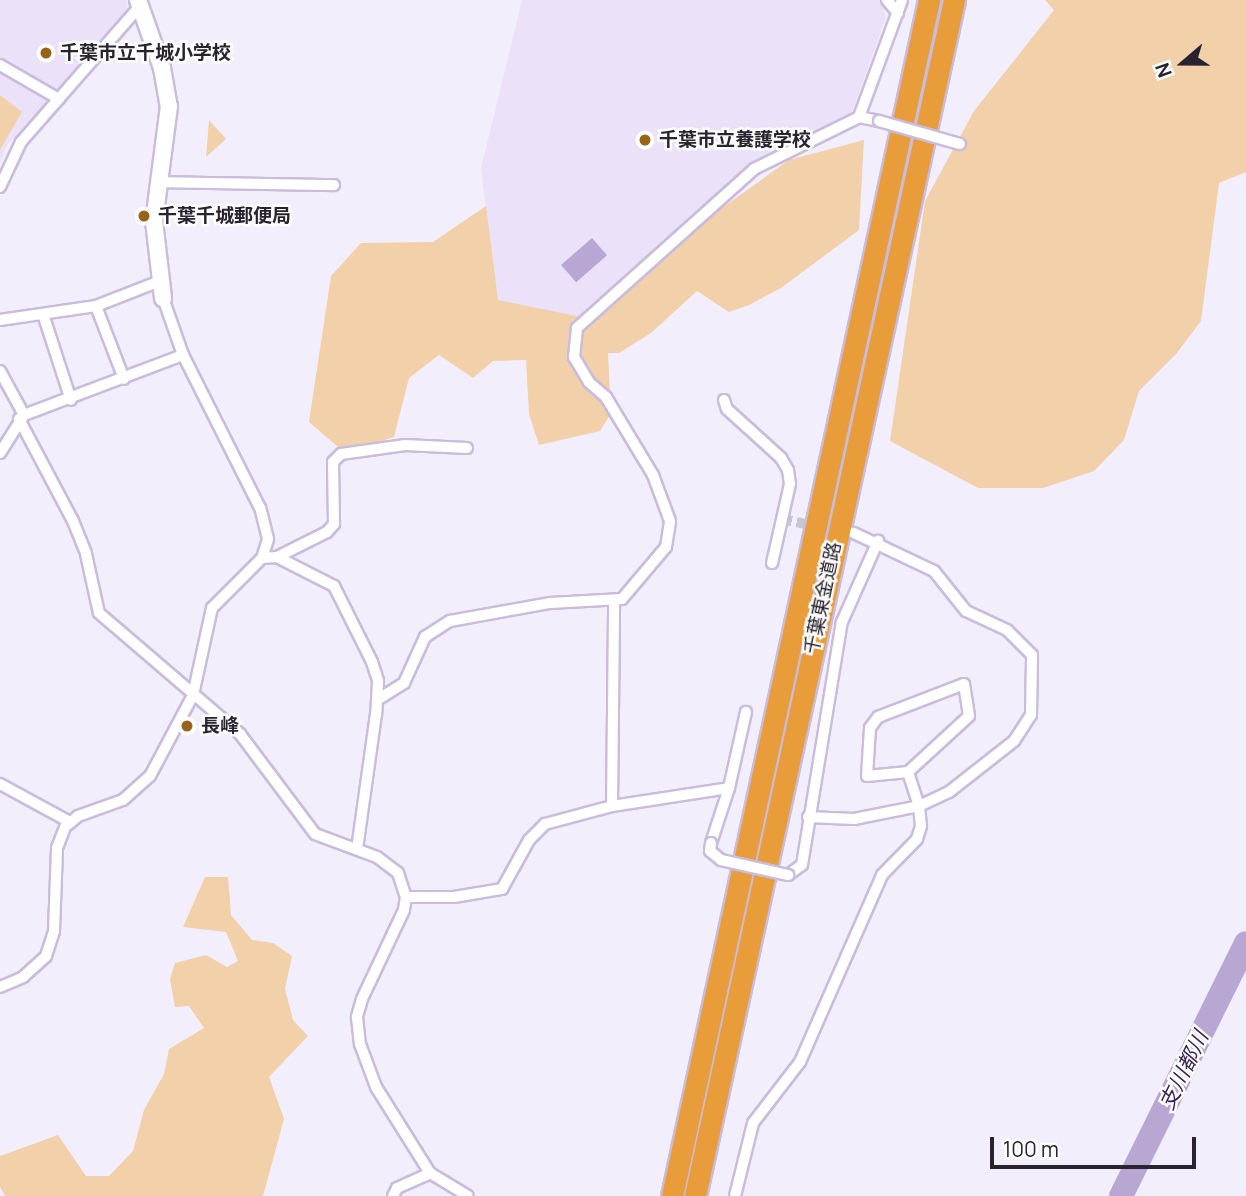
<!DOCTYPE html>
<html>
<head>
<meta charset="utf-8">
<style>
	body { margin:0 }
	#map { position:relative; width:1246px; height:1196px; overflow:hidden; background:#f3eefb; font-family:Manrope,"Noto Sans JP",sans-serif }
	div>[style] { position:absolute }
	[style*='--x'] { left:calc(var(--x)*1px); top:calc(var(--y)*1px); width:calc(var(--w)*1px); rotate:calc(var(--a)*1deg) }
	.built>* { inset:0; background:#ebe2fa }
	.green>* { inset:0; background:#f2d0aa }
	.water>* { inset:0; background:#b9a7d3; transform-origin:0 0 }
	.river>* { height:24px; margin:-12px; padding:0 12px; transform-origin:12px; border-radius:12px; background:#b9a7d3 }
	.street-tunnel>* { height:10px; margin-top:-5px; transform-origin:0; background:repeating-linear-gradient(90deg,#cac5d2 0 10px,transparent 0 15px) }
	.roads { filter:drop-shadow(2px 0 #c9bcdc) drop-shadow(-2px 0 #c9bcdc) drop-shadow(0 2px #c9bcdc) drop-shadow(0 -2px #c9bcdc) }
	.street>* { height:10px; margin:-5px; padding:0 5px; transform-origin:5px; border-radius:5px; background:#fff }
	.secondary>* { height:16px; margin:-8px; padding:0 8px; transform-origin:8px; border-radius:8px; background:#fff }
	.highway>* { height:21px; margin:-10.5px; padding:0 10.5px; transform-origin:10.5px; border-radius:10.5px; background:#e89d3a }
	.bridges { filter:drop-shadow(2px 0 #c9bcdc) drop-shadow(-2px 0 #c9bcdc) drop-shadow(0 2px #c9bcdc) drop-shadow(0 -2px #c9bcdc) }
	.street-bridge>* { height:10px; margin:-5px; padding:0 5px; transform-origin:5px; border-radius:5px; background:#fff }
	.dots>* { width:19px; height:19px; translate:-50% -50%; box-sizing:border-box; border:4px solid #fefefe; border-radius:50% }
	span { translate:-50% -50%; white-space:nowrap; text-align:center; line-height:1.15; -webkit-text-stroke:5px #fefefe; paint-order:stroke }
	.poi-label { font-size:19px; color:#28232f; font-weight:700 }
	.left { translate:0 -50%; text-align:left }
	.street-label { font-size:19px; color:#28232f }
	.water-label { font-size:21px; color:#3d235a; font-style:italic }
	.north { position:absolute; left:1148px; top:28px; width:70px; height:70px; -webkit-text-stroke:5px #fefefe; paint-order:stroke; rotate:250deg; font-size:19px; font-weight:700; line-height:28px; text-align:center; color:#28232f }
	.north::after { content:''; display:block; margin:auto; width:24px; height:32px; background:#28232f; clip-path:polygon(50% 0,100% 100%,50% 72%,0 100%) }
	.scale { position:absolute; left:990px; top:1137px; width:206px; height:32px; box-sizing:border-box; border:4px solid #28232f; border-top:0; padding-left:9px; font-size:21px; line-height:24px; white-space:nowrap; color:#28232f; -webkit-text-stroke:5px #fefefe; paint-order:stroke }
</style>
</head>
<body>
<div id="map">
	<div class="built">
		<div style="clip-path:polygon(0 0,126px 0,128px 13px,7px 145px,0 163px)"></div>
		<div style="clip-path:polygon(522px 0,880px 0,886px 17px,852px 112px,751px 168px,580px 318px,497px 301px,481px 168px)"></div>
	</div>
	<div class="green">
		<div style="clip-path:polygon(1045px 0,1246px 0,1246px 172px,1219px 183px,1201px 321px,1176px 354px,1139px 391px,1124px 440px,1094px 471px,1043px 488px,978px 488px,890px 441px,925px 201px,974px 111px,1054px 10px)"></div>
		<div style="clip-path:polygon(0 95px,22px 112px,0 150px)"></div>
		<div style="clip-path:polygon(209px 120px,226px 139px,206px 157px)"></div>
		<div style="clip-path:polygon(864px 140px,859px 230px,781px 288px,749px 305px,729px 312px,697px 291px,651px 333px,619px 353px,608px 353px,611px 413px,600px 431px,539px 445px,529px 414px,526px 360px,493px 361px,473px 378px,439px 355px,409px 378px,394px 437px,345px 453px,309px 422px,331px 276px,361px 243px,433px 242px,486px 206px,498px 300px,596px 320px,708px 218px,789px 160px)"></div>
		<div style="clip-path:polygon(205px 877px,228px 877px,231px 915px,252px 940px,273px 943px,292px 956px,285px 989px,293px 1020px,308px 1036px,269px 1077px,284px 1119px,263px 1196px,5px 1196px,0 1187px,0 1156px,58px 1135px,86px 1176px,109px 1176px,133px 1151px,144px 1110px,164px 1074px,169px 1049px,204px 1028px,189px 1006px,175px 1007px,170px 979px,175px 963px,206px 955px,227px 967px,238px 961px,226px 932px,183px 927px)"></div>
	</div>
	<div class="water">
		<div style="left:592px;top:238px;width:23px;height:41px;rotate:49deg"></div>
	</div>
	<div class="river">
		<div style="--x:1121;--y:1196;--w:282;--a:-63.7"></div>
	</div>
	<div class="street-tunnel">
		<div style="--x:782;--y:519;--w:39;--a:12"></div>
	</div>
	<div class="roads">
		<div class="street">
			<div style="--x:887;--y:0;--w:17;--a:50"></div>
			<div style="--x:0;--y:65;--w:68;--a:30"></div>
			<div style="--x:859;--y:117;--w:125;--a:-69.8"></div>
			<div style="--x:158;--y:182;--w:176;--a:1"></div>
			<div style="--x:0;--y:187;--w:50;--a:-65"></div>
			<div style="--x:21;--y:142;--w:181;--a:-48.8"></div>
			<div style="--x:96;--y:306;--w:78;--a:69"></div>
			<div style="--x:44;--y:317;--w:87;--a:72"></div>
			<div style="--x:0;--y:320;--w:97;--a:-8.3"></div>
			<div style="--x:96;--y:306;--w:69;--a:-21.3"></div>
			<div style="--x:0;--y:371;--w:50;--a:61.4"></div>
			<div style="--x:724;--y:400;--w:9;--a:72"></div>
			<div style="--x:727;--y:409;--w:73;--a:42.2"></div>
			<div style="--x:781;--y:458;--w:14;--a:60"></div>
			<div style="--x:788;--y:470;--w:14;--a:82"></div>
			<div style="--x:790;--y:484;--w:81;--a:102.8"></div>
			<div style="--x:19;--y:419;--w:115;--a:62.1"></div>
			<div style="--x:73;--y:521;--w:35;--a:68"></div>
			<div style="--x:86;--y:554;--w:60;--a:77.6"></div>
			<div style="--x:99;--y:613;--w:186;--a:40.6"></div>
			<div style="--x:240;--y:734;--w:125;--a:53.1"></div>
			<div style="--x:315;--y:834;--w:66;--a:20.4"></div>
			<div style="--x:377;--y:857;--w:26;--a:37"></div>
			<div style="--x:398;--y:873;--w:25;--a:72"></div>
			<div style="--x:406;--y:897;--w:13;--a:99"></div>
			<div style="--x:404;--y:910;--w:98;--a:115.3"></div>
			<div style="--x:362;--y:999;--w:19;--a:106"></div>
			<div style="--x:357;--y:1017;--w:27;--a:84"></div>
			<div style="--x:360;--y:1044;--w:46;--a:69.6"></div>
			<div style="--x:376;--y:1087;--w:102;--a:57.9"></div>
			<div style="--x:430;--y:1173;--w:44;--a:31.2"></div>
			<div style="--x:0;--y:453;--w:45;--a:-57.7"></div>
			<div style="--x:24;--y:415;--w:170;--a:-20.7"></div>
			<div style="--x:277;--y:557;--w:56;--a:-26.6"></div>
			<div style="--x:327;--y:532;--w:11;--a:-49"></div>
			<div style="--x:334;--y:524;--w:62;--a:-90.9"></div>
			<div style="--x:333;--y:462;--w:11;--a:-45"></div>
			<div style="--x:341;--y:454;--w:65;--a:-8"></div>
			<div style="--x:405;--y:445;--w:62;--a:2.8"></div>
			<div style="--x:262;--y:558;--w:15;--a:-4"></div>
			<div style="--x:277;--y:557;--w:64;--a:27"></div>
			<div style="--x:334;--y:586;--w:85;--a:63.4"></div>
			<div style="--x:372;--y:662;--w:20;--a:72"></div>
			<div style="--x:378;--y:681;--w:33;--a:93"></div>
			<div style="--x:376;--y:714;--w:137;--a:98"></div>
			<div style="--x:964;--y:684;--w:32;--a:81"></div>
			<div style="--x:969;--y:716;--w:83;--a:137.4"></div>
			<div style="--x:908;--y:772;--w:41;--a:174.4"></div>
			<div style="--x:867;--y:776;--w:48;--a:-86.4"></div>
			<div style="--x:870;--y:728;--w:14;--a:-54"></div>
			<div style="--x:878;--y:717;--w:92;--a:-21"></div>
			<div style="--x:377;--y:700;--w:32;--a:-32"></div>
			<div style="--x:404;--y:683;--w:51;--a:-65.5"></div>
			<div style="--x:425;--y:637;--w:30;--a:-33"></div>
			<div style="--x:450;--y:621;--w:102;--a:-10.2"></div>
			<div style="--x:550;--y:603;--w:72;--a:-3.2"></div>
			<div style="--x:622;--y:599;--w:68;--a:-49.8"></div>
			<div style="--x:666;--y:547;--w:26;--a:-81"></div>
			<div style="--x:670;--y:521;--w:49;--a:-110.3"></div>
			<div style="--x:653;--y:475;--w:91;--a:-121.1"></div>
			<div style="--x:606;--y:397;--w:23;--a:-139"></div>
			<div style="--x:589;--y:382;--w:29;--a:-121"></div>
			<div style="--x:574;--y:357;--w:29;--a:-84"></div>
			<div style="--x:577;--y:328;--w:238;--a:-41.9"></div>
			<div style="--x:754;--y:169;--w:117;--a:-26.3"></div>
			<div style="--x:859;--y:117;--w:20;--a:11"></div>
			<div style="--x:0;--y:784;--w:80;--a:28.5"></div>
			<div style="--x:729;--y:788;--w:78;--a:-77.4"></div>
			<div style="--x:612;--y:806;--w:203;--a:-89.4"></div>
			<div style="--x:808;--y:817;--w:46;--a:2.5"></div>
			<div style="--x:854;--y:819;--w:66;--a:-11.3"></div>
			<div style="--x:919;--y:806;--w:33;--a:-25"></div>
			<div style="--x:949;--y:792;--w:83;--a:-38.1"></div>
			<div style="--x:1014;--y:741;--w:31;--a:-57"></div>
			<div style="--x:1031;--y:715;--w:60;--a:-89"></div>
			<div style="--x:1032;--y:655;--w:35;--a:-135"></div>
			<div style="--x:1007;--y:630;--w:45;--a:-155.1"></div>
			<div style="--x:966;--y:611;--w:51;--a:-128.7"></div>
			<div style="--x:934;--y:571;--w:89;--a:-154.6"></div>
			<div style="--x:788;--y:875;--w:17;--a:-36"></div>
			<div style="--x:802;--y:865;--w:246;--a:-80.7"></div>
			<div style="--x:842;--y:622;--w:89;--a:-66"></div>
			<div style="--x:406;--y:897;--w:48;--a:0"></div>
			<div style="--x:454;--y:897;--w:49;--a:-9.5"></div>
			<div style="--x:502;--y:889;--w:56;--a:-61.1"></div>
			<div style="--x:529;--y:840;--w:23;--a:-45"></div>
			<div style="--x:545;--y:824;--w:69;--a:-15"></div>
			<div style="--x:612;--y:806;--w:118;--a:-8.7"></div>
			<div style="--x:729;--y:788;--w:58;--a:108.1"></div>
			<div style="--x:0;--y:987;--w:25;--a:-23"></div>
			<div style="--x:23;--y:977;--w:31;--a:-42"></div>
			<div style="--x:46;--y:956;--w:26;--a:-72"></div>
			<div style="--x:54;--y:931;--w:83;--a:-87.9"></div>
			<div style="--x:57;--y:848;--w:22;--a:-69"></div>
			<div style="--x:65;--y:827;--w:17;--a:-40"></div>
			<div style="--x:78;--y:816;--w:48;--a:-19.6"></div>
			<div style="--x:123;--y:800;--w:36;--a:-42"></div>
			<div style="--x:150;--y:776;--w:92;--a:-62"></div>
			<div style="--x:193;--y:695;--w:89;--a:-77.7"></div>
			<div style="--x:212;--y:608;--w:71;--a:-45"></div>
			<div style="--x:262;--y:558;--w:20;--a:-72"></div>
			<div style="--x:268;--y:539;--w:32;--a:-104"></div>
			<div style="--x:260;--y:508;--w:171;--a:-116.7"></div>
			<div style="--x:183;--y:355;--w:60;--a:-109.3"></div>
			<div style="--x:393;--y:1196;--w:9;--a:-63"></div>
			<div style="--x:397;--y:1188;--w:36;--a:-24"></div>
			<div style="--x:735;--y:1196;--w:75;--a:-76.1"></div>
			<div style="--x:753;--y:1123;--w:77;--a:-52.4"></div>
			<div style="--x:800;--y:1062;--w:204;--a:-66.3"></div>
			<div style="--x:882;--y:875;--w:50;--a:-45.8"></div>
			<div style="--x:917;--y:839;--w:14;--a:-73"></div>
			<div style="--x:921;--y:826;--w:20;--a:-96"></div>
			<div style="--x:919;--y:806;--w:36;--a:-108"></div>
		</div>
		<div class="secondary">
			<div style="--x:138;--y:0;--w:72;--a:70.6"></div>
			<div style="--x:162;--y:68;--w:39;--a:80"></div>
			<div style="--x:169;--y:106;--w:116;--a:97.4"></div>
			<div style="--x:154;--y:221;--w:78;--a:83.3"></div>
		</div>
		<div class="highway">
			<div style="--x:672;--y:1196;--w:1223;--a:-77.87"></div>
			<div style="--x:695;--y:1196;--w:1224;--a:-77.78"></div>
		</div>
	</div>
	<div class="bridges">
		<div class="street-bridge">
			<div style="--x:879;--y:121;--w:84;--a:15.9"></div>
			<div style="--x:711;--y:843;--w:8;--a:97"></div>
			<div style="--x:710;--y:851;--w:14;--a:39"></div>
			<div style="--x:721;--y:860;--w:69;--a:12.6"></div>
		</div>
	</div>
	<div class="dots">
		<div style="left:46px;top:53px;background:#98641a"></div>
		<div style="left:645px;top:140px;background:#98641a"></div>
		<div style="left:144px;top:216px;background:#98641a"></div>
		<div style="left:187px;top:726px;background:#98641a"></div>
	</div>
	<div class="poi-label">
		<span class="left" style="left:60px;top:53px">千葉市立千城小学校</span>
		<span class="left" style="left:659px;top:140px">千葉市立養護学校</span>
		<span class="left" style="left:158px;top:216px">千葉千城郵便局</span>
		<span class="left" style="left:201px;top:726px">長峰</span>
	</div>
	<div class="street-label">
		<span style="left:823px;top:598px;rotate:-78deg">千葉東金道路</span>
	</div>
	<div class="water-label">
		<span style="left:1183px;top:1070px;rotate:-64deg">支川都川</span>
	</div>
	<div class="north">N</div>
	<div class="scale">100 m</div>
</div>
</body>
</html>
